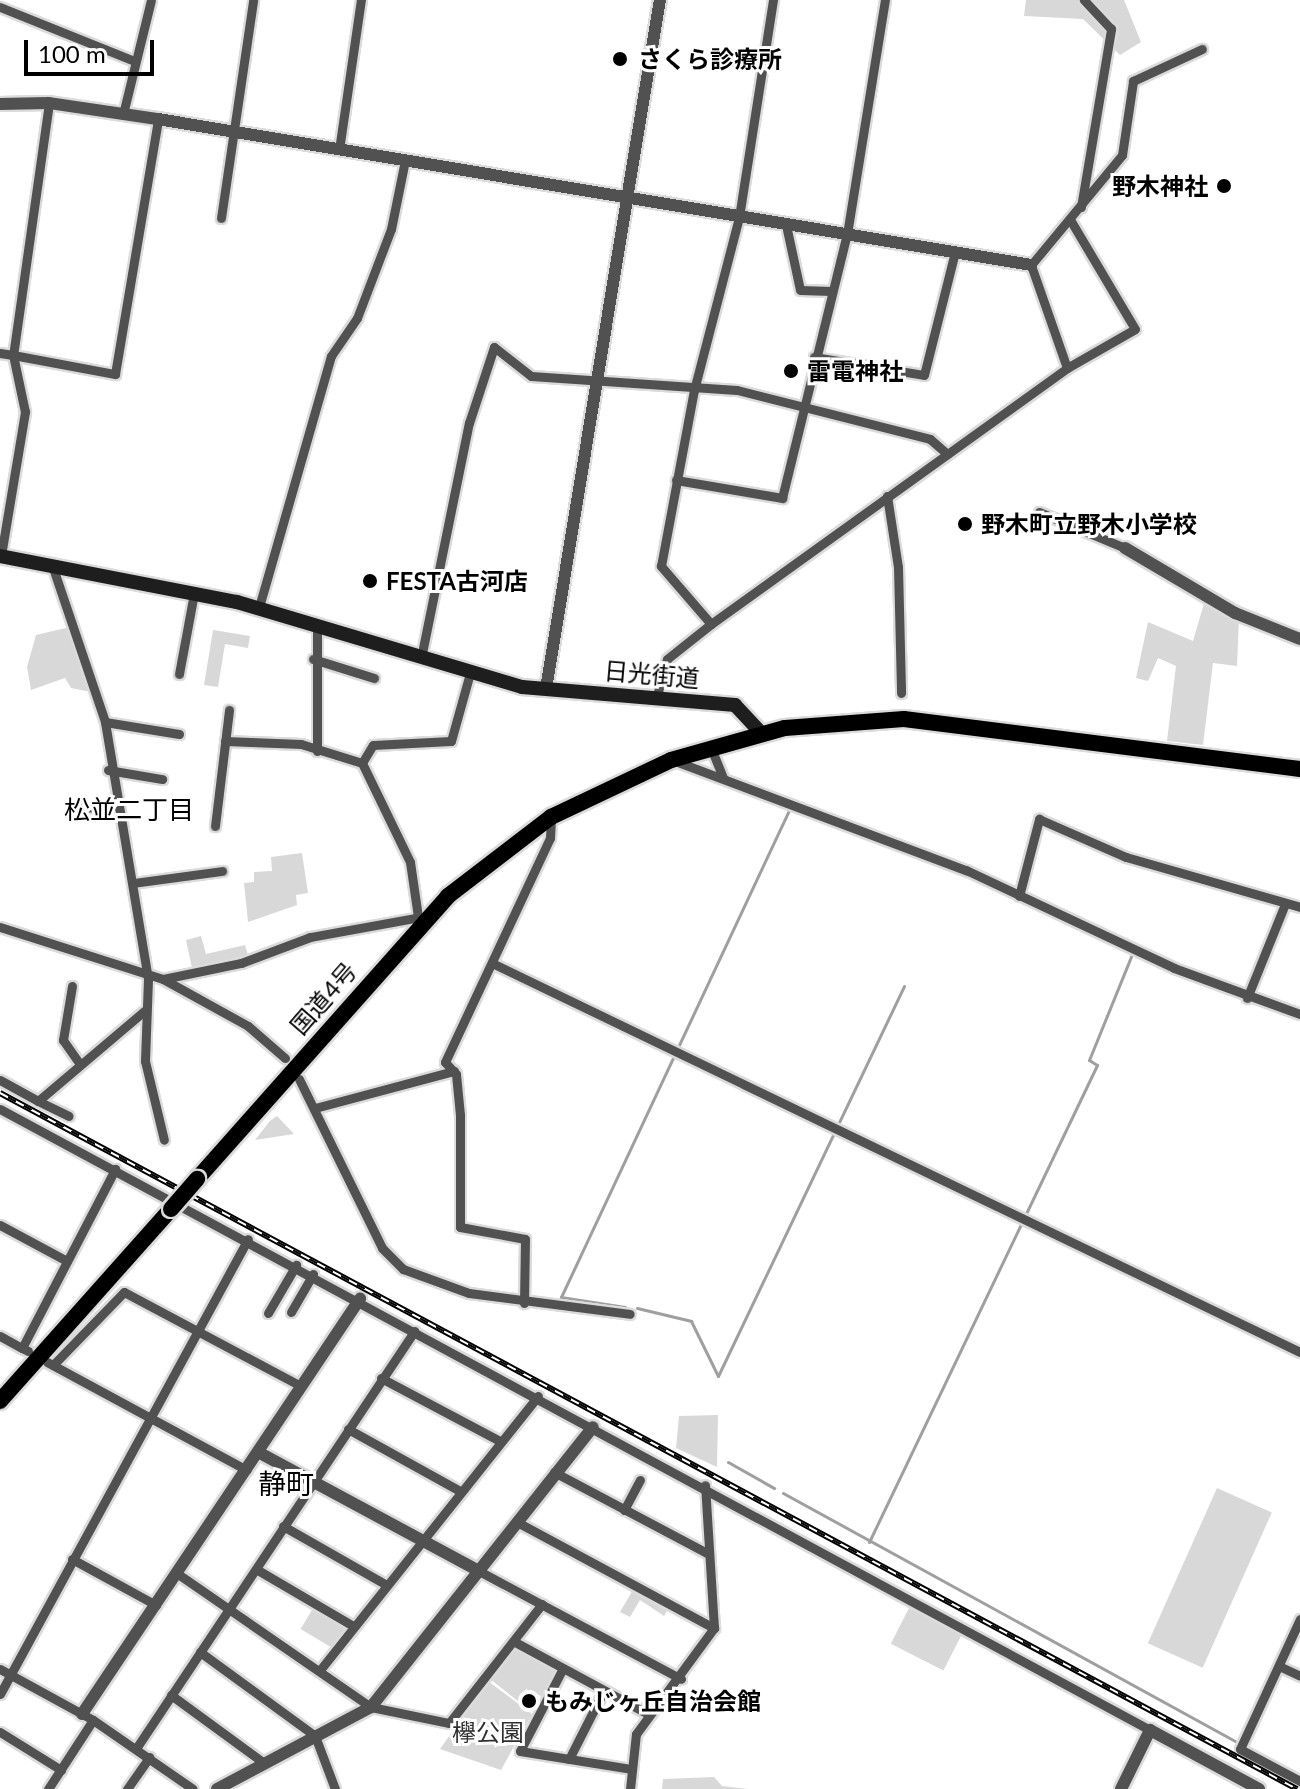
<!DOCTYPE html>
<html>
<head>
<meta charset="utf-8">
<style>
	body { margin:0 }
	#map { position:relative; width:1300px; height:1789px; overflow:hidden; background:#fff; font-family:Lato,"Noto Sans JP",sans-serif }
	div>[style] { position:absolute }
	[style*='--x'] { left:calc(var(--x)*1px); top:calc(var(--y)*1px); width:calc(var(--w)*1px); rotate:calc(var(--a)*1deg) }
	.green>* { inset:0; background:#d8d8d8; transform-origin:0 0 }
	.stream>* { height:3px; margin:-1.5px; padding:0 1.5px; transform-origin:1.5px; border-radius:1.5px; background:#9f9f9f }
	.roads { filter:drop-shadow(2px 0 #dbdbdb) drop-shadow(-2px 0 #dbdbdb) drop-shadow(0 2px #dbdbdb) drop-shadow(0 -2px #dbdbdb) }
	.minor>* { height:9px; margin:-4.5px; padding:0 4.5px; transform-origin:4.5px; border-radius:4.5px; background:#515151 }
	.tertiary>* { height:12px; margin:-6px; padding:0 6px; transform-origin:6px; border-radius:6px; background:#515151 }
	.secondary>* { height:14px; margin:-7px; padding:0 7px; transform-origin:7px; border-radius:7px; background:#1e1e1e }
	.trunk>* { height:16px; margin:-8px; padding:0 8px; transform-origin:8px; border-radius:8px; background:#000 }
	.rail>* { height:6px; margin-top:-3px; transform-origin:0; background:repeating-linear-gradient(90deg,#fff 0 9px,#000 0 18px); box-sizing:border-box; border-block:2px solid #000 }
	.bridges { filter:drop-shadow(2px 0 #dbdbdb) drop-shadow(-2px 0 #dbdbdb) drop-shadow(0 2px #dbdbdb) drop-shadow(0 -2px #dbdbdb) }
	.trunk-bridge>* { height:16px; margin:-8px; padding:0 8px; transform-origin:8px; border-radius:8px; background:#000 }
	.dots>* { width:22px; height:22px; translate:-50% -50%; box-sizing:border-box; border:4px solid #fff; border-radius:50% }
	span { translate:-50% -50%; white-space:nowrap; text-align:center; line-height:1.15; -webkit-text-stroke:6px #fff; paint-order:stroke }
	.poi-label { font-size:24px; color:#000; font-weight:700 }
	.left { translate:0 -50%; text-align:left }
	.right { translate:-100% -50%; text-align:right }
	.street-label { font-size:24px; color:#000 }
	.park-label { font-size:24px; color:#2f2f2f }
	.neighbourhood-label { font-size:26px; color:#000 }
	.quarter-label { font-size:28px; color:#000 }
	.scale { position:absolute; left:24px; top:40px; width:130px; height:36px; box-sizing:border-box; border:4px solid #000; border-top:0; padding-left:10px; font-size:24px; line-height:28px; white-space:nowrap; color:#000; -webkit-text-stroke:6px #fff; paint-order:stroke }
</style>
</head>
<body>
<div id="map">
	<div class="green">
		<div style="clip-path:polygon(1026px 0,1124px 0,1141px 42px,1120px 55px,1083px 19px,1024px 16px)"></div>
		<div style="clip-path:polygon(1205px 600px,1239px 619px,1237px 666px,1213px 663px,1203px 745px,1167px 741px,1176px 666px,1158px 658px,1148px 681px,1136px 678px,1148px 622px,1193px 641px)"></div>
		<div style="clip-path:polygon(70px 627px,91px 692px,71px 688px,65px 678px,31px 690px,27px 667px,36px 635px)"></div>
		<div style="clip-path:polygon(213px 630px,250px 636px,248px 648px,225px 644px,218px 687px,204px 685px)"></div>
		<div style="clip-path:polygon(302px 853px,308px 893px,296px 895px,297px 905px,248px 922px,244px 883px,254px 882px,254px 872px,272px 871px,271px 857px)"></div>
		<div style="clip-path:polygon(201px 936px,206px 954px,245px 945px,248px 955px,192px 968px,186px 940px)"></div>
		<div style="clip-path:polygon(277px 1116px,294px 1134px,255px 1140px,270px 1121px)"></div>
		<div style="clip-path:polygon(718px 1415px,717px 1467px,676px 1448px,679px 1416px)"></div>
		<div style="left:1217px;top:1488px;width:60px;height:170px;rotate:24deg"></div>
		<div style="clip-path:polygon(634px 1588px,669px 1607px,664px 1616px,640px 1600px,630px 1617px,620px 1612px)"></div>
		<div style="left:315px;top:1605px;width:39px;height:28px;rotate:31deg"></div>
		<div style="left:909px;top:1608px;width:59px;height:40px;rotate:27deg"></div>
		<div style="clip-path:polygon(516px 1648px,556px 1672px,543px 1697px,526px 1689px,519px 1702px,490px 1679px)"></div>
		<div style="clip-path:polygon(488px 1681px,532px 1714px,501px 1770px,440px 1749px)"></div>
		<div style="clip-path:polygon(714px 1777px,722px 1786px,748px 1789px,662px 1789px,663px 1779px)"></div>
	</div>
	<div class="stream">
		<div style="--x:625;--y:1307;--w:65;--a:-171.1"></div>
		<div style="--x:561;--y:1297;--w:538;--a:-64.91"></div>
		<div style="--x:637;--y:1308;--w:56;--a:13.5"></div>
		<div style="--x:691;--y:1321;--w:61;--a:63.9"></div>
		<div style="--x:718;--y:1376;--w:432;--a:-64.5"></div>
		<div style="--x:728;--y:1462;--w:53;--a:29.5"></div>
		<div style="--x:783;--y:1493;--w:516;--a:28.75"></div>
		<div style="--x:869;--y:1542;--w:529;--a:-64.45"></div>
		<div style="--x:1097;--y:1065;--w:9;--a:-148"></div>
		<div style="--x:1089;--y:1060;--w:114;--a:-67.9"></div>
	</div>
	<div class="roads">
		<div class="minor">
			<div style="--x:0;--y:7;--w:142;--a:21.9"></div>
			<div style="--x:49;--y:103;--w:255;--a:98.1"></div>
			<div style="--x:13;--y:355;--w:104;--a:10.6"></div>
			<div style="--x:115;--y:374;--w:259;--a:-80.4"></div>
			<div style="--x:123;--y:114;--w:117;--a:-76.2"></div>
			<div style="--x:339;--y:150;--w:152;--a:-81.7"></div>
			<div style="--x:1081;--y:207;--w:181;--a:-80.4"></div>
			<div style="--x:1111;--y:29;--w:40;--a:-133"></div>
			<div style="--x:221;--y:218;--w:220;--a:-81.6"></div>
			<div style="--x:786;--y:225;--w:66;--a:77.8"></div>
			<div style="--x:800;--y:290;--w:31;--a:2"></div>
			<div style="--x:0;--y:353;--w:13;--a:9"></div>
			<div style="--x:13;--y:355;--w:58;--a:78.1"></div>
			<div style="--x:25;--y:412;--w:146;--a:99.5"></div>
			<div style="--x:814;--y:357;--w:111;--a:9.3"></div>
			<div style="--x:924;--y:375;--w:127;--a:-75.9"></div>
			<div style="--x:1067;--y:368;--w:109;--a:-109.3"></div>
			<div style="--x:1031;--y:265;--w:143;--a:-50.4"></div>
			<div style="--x:1122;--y:155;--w:75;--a:-81.5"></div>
			<div style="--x:1133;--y:81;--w:76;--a:-24.9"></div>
			<div style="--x:676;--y:480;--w:108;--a:9.6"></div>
			<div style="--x:782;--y:498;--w:272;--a:-76.2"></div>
			<div style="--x:847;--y:234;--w:237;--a:-80.8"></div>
			<div style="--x:887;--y:496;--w:72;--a:81.2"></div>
			<div style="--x:898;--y:567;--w:126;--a:88.6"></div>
			<div style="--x:1039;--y:512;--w:93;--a:22.7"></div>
			<div style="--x:52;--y:565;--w:166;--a:71.3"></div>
			<div style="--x:105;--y:722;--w:261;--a:80.5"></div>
			<div style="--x:148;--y:979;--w:82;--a:92.1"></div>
			<div style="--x:145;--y:1061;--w:81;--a:76.5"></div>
			<div style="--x:259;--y:607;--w:261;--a:-74"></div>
			<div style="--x:331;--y:356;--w:46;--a:-55.6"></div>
			<div style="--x:357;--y:318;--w:95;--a:-69.1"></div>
			<div style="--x:391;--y:229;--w:70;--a:-78.5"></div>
			<div style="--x:711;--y:624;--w:77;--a:-130.8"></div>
			<div style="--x:661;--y:566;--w:179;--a:-79.4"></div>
			<div style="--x:694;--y:390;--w:179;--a:-75.4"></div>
			<div style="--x:739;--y:217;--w:220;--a:-81.1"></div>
			<div style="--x:421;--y:658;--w:240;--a:-78.5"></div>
			<div style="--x:469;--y:423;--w:80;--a:-71.8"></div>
			<div style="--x:494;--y:347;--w:47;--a:38.1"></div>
			<div style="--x:531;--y:376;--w:206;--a:3.9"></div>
			<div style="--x:737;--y:390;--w:199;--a:14.2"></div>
			<div style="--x:930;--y:439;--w:23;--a:41"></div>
			<div style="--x:313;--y:659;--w:64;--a:17.3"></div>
			<div style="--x:179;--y:674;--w:82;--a:-79.5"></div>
			<div style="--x:656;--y:699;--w:41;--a:-74.6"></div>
			<div style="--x:667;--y:659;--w:56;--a:-38.5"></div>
			<div style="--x:711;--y:624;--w:438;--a:-35.7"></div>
			<div style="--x:1067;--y:368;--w:78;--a:-29.8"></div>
			<div style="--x:1135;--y:329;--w:126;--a:-120.7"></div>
			<div style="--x:105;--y:722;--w:75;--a:9.2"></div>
			<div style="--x:225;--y:741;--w:76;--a:2.3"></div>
			<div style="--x:301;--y:744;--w:64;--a:17.3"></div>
			<div style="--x:362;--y:763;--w:110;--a:64.1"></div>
			<div style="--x:410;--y:862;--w:63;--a:81.7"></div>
			<div style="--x:711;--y:748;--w:32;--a:68"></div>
			<div style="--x:317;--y:751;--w:126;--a:-90"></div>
			<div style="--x:678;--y:762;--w:308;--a:20.6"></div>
			<div style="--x:966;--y:870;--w:230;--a:25.2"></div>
			<div style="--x:1174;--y:968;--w:134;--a:20.1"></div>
			<div style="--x:362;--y:763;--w:21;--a:-59"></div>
			<div style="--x:373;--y:745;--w:78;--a:-2.9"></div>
			<div style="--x:451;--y:741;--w:71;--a:-74.4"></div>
			<div style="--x:108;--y:770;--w:55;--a:9.5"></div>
			<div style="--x:79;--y:808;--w:37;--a:-3"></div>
			<div style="--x:215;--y:826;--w:117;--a:-83.1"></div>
			<div style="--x:133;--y:883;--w:90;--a:-7.7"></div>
			<div style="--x:1019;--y:896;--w:80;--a:-75.4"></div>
			<div style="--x:1039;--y:819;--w:95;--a:23.6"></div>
			<div style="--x:1126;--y:857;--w:181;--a:16"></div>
			<div style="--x:0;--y:927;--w:171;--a:17.7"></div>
			<div style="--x:163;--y:979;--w:97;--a:28.9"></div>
			<div style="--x:248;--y:1026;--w:49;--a:40.9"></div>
			<div style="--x:492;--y:963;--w:897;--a:25.71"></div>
			<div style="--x:163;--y:979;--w:80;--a:-11.6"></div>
			<div style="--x:241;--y:963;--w:74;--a:-20.6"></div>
			<div style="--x:310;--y:937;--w:107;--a:-10.3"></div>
			<div style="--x:72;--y:986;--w:55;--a:99.5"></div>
			<div style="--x:63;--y:1040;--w:29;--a:55"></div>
			<div style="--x:1247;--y:998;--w:101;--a:-68"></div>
			<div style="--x:299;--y:1079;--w:188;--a:63.8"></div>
			<div style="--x:382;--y:1248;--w:30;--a:45"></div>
			<div style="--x:403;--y:1269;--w:70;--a:20"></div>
			<div style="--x:469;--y:1293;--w:162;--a:7.4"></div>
			<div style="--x:0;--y:1080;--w:43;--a:28.9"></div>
			<div style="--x:38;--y:1101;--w:139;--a:-40.3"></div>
			<div style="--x:38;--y:1101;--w:34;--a:26"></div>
			<div style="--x:315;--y:1108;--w:144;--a:-14.9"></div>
			<div style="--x:0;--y:1109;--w:1307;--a:28.37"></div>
			<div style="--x:0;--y:1225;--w:76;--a:28.2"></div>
			<div style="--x:524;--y:1303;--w:64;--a:-89.1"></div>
			<div style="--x:525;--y:1239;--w:66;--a:-169.5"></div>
			<div style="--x:460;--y:1227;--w:112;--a:-90"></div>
			<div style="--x:460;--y:1115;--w:41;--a:-95.6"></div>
			<div style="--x:456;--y:1074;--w:16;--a:-133"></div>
			<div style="--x:445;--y:1062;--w:247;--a:-64.9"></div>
			<div style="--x:550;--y:838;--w:21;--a:-87"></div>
			<div style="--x:291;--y:1312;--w:44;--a:-59.9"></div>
			<div style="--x:268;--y:1313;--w:56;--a:-59.7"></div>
			<div style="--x:0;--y:1336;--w:25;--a:29"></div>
			<div style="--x:28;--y:1351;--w:7;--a:-153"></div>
			<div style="--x:22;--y:1348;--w:202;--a:-62.5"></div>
			<div style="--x:47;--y:1362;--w:227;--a:28.4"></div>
			<div style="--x:53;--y:1365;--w:102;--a:-45.8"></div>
			<div style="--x:124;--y:1292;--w:200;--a:28"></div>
			<div style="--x:381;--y:1378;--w:135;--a:27.9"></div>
			<div style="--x:348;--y:1429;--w:128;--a:29"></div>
			<div style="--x:554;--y:1472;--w:173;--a:27.9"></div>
			<div style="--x:624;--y:1510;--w:34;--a:-62"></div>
			<div style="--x:517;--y:1522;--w:224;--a:28.3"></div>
			<div style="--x:283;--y:1526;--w:117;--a:29.6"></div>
			<div style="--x:72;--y:1559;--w:96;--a:28.7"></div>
			<div style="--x:256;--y:1569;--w:113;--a:30.4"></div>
			<div style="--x:479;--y:1571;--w:229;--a:28.1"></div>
			<div style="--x:178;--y:1574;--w:234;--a:34.6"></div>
			<div style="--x:371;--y:1707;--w:80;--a:11.6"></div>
			<div style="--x:449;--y:1723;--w:151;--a:-52"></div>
			<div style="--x:1300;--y:1619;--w:143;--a:114.8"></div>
			<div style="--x:1240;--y:1749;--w:68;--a:28.1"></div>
			<div style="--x:515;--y:1642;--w:153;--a:28.4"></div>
			<div style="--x:200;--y:1652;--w:142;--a:36.1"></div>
			<div style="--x:315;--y:1736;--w:57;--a:69.3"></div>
			<div style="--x:1279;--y:1666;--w:23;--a:25"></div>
			<div style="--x:0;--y:1669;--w:106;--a:28.7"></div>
			<div style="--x:93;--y:1720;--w:121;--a:34.6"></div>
			<div style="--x:320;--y:1670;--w:350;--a:-51.5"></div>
			<div style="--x:562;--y:1670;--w:91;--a:117.4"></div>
			<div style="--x:520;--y:1751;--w:112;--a:9.2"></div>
			<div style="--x:0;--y:1694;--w:518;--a:-61.41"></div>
			<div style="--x:171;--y:1695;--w:115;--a:36.2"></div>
			<div style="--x:0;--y:1732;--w:72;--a:31.9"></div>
			<div style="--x:137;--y:1747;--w:500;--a:-56.3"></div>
			<div style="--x:569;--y:1759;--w:75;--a:-63.1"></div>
			<div style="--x:48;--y:1789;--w:82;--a:-56.9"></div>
			<div style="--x:127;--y:1789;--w:39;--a:-55"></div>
			<div style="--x:630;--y:1789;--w:55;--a:-83.8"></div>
			<div style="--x:636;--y:1734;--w:132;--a:-53.7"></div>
			<div style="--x:714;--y:1628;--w:143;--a:-93.6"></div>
		</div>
		<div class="tertiary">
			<div style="--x:0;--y:104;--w:49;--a:-1.2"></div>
			<div style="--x:49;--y:103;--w:110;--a:8.4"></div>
			<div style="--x:158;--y:119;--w:885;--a:9.49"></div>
			<div style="--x:1125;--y:548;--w:128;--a:30.6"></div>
			<div style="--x:1235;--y:613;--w:70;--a:21.8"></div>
			<div style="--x:546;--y:689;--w:698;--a:-80.61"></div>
			<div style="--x:258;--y:1452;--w:251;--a:28.3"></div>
			<div style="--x:82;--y:1714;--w:500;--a:-56.2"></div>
			<div style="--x:217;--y:1789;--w:174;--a:-28"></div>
			<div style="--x:371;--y:1707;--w:357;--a:-51.6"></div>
			<div style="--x:1121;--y:1789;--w:66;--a:-63.8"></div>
			<div style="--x:1150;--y:1730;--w:124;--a:28.4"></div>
		</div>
		<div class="secondary">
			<div style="--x:0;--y:556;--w:241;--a:11"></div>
			<div style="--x:237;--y:602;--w:297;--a:16.6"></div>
			<div style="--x:522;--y:687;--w:214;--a:4.8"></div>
			<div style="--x:735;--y:705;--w:38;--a:47"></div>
		</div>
		<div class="trunk">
			<div style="--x:197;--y:1179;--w:378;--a:-48.4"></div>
			<div style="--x:448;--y:896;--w:130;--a:-37.5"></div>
			<div style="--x:551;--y:817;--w:133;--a:-25.4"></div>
			<div style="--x:671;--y:760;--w:118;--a:-15.7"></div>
			<div style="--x:785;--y:728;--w:119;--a:-4.3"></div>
			<div style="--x:904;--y:719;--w:399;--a:7.2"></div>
			<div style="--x:0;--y:1401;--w:257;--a:-48.3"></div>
		</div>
	</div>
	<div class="rail">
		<div style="--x:0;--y:1093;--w:1472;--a:28.22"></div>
	</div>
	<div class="bridges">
		<div class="trunk-bridge">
			<div style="--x:171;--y:1209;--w:40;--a:-49"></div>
		</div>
	</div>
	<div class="dots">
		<div style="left:620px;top:59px;background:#000"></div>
		<div style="left:1224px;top:186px;background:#000"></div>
		<div style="left:791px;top:371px;background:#000"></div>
		<div style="left:965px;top:524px;background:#000"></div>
		<div style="left:370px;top:581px;background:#000"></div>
		<div style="left:529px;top:1701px;background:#000"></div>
	</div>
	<div class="poi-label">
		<span class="left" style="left:638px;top:59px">さくら診療所</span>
		<span class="right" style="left:1208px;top:186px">野木神社</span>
		<span class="left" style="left:807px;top:371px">雷電神社</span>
		<span class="left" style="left:981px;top:524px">野木町立野木小学校</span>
		<span class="left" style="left:386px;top:581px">FESTA古河店</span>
		<span class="left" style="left:545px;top:1701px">もみじヶ丘自治会館</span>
	</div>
	<div class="street-label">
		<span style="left:652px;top:674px;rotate:5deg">日光街道</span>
		<span style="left:323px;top:998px;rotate:-49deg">国道4号</span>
	</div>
	<div class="park-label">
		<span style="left:488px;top:1732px">欅公園</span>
	</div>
	<div class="neighbourhood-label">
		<span style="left:129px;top:810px">松並二丁目</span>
	</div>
	<div class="quarter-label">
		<span style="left:286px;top:1483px">静町</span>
	</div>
	<div class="scale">100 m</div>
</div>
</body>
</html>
